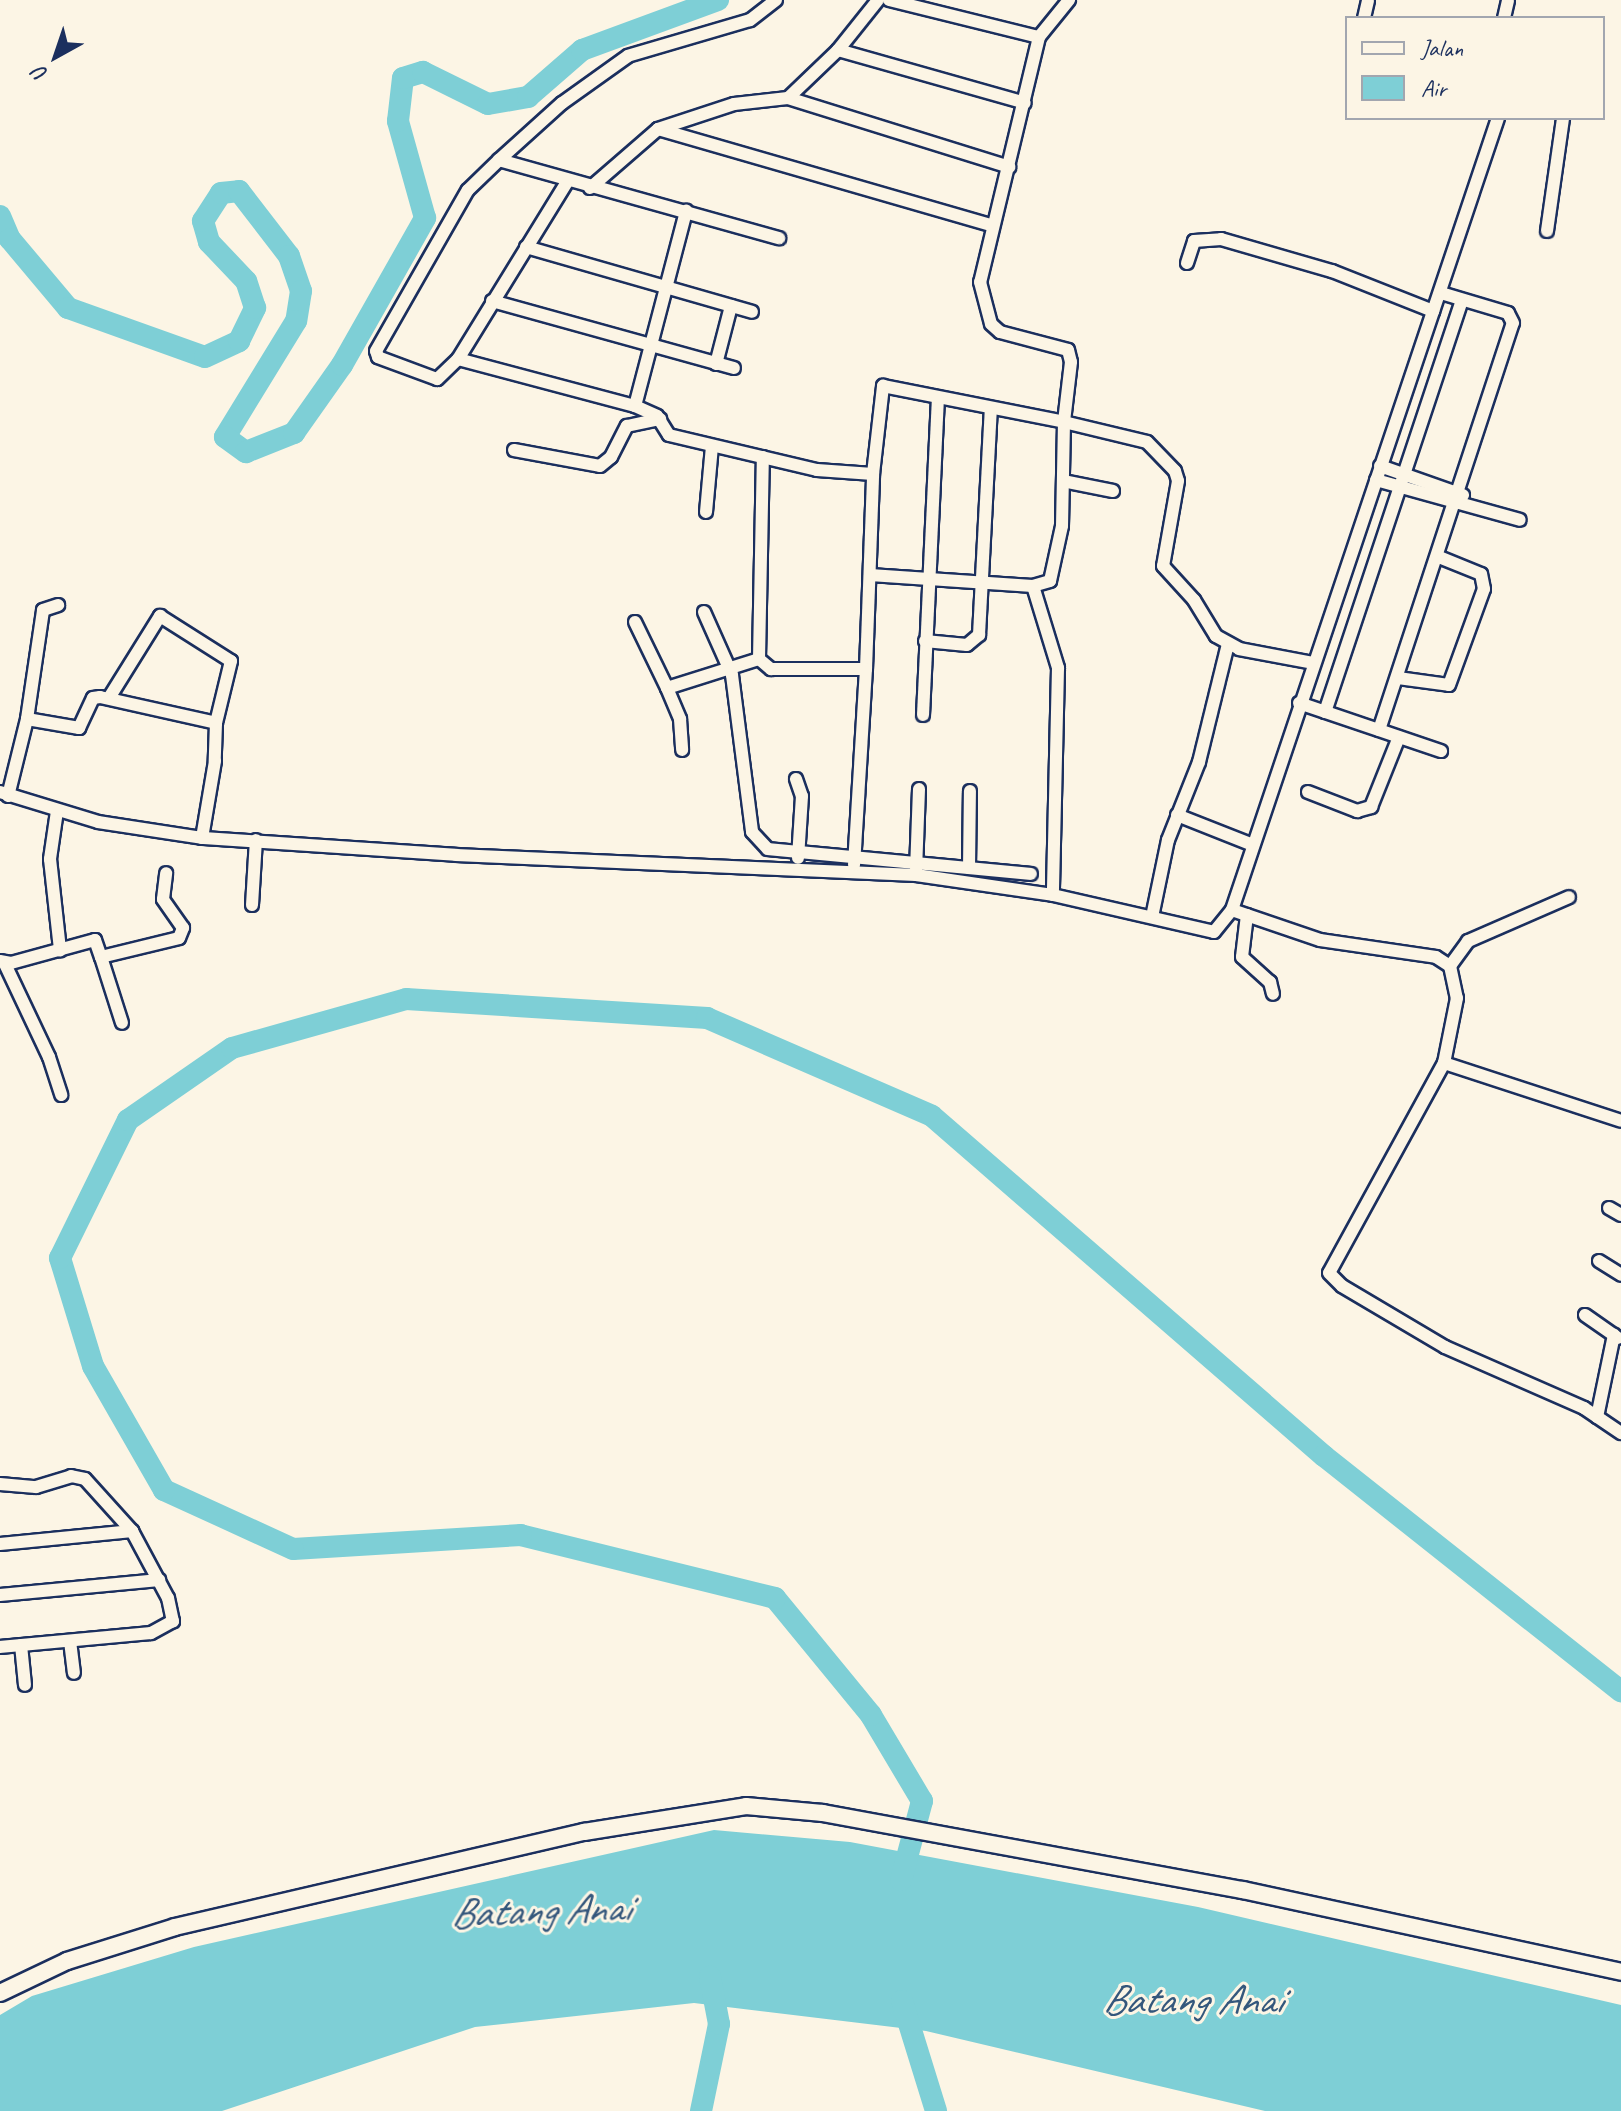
<!DOCTYPE html>
<html>
<head>
<meta charset="utf-8">
<style>
	body { margin:0 }
	#map { position:relative; width:1621px; height:2111px; overflow:hidden; background:#fcf5e5; font-family:Caveat,sans-serif }
	div>[style] { position:absolute }
	[style*='--x'] { left:calc(var(--x)*1px); top:calc(var(--y)*1px); width:calc(var(--w)*1px); rotate:calc(var(--a)*1deg) }
	.water>* { inset:0; background:#7ecfd6 }
	.river>* { height:22px; margin:-11px; padding:0 11px; transform-origin:11px; border-radius:11px; background:#7ecfd6 }
	.roads { filter:drop-shadow(2px 0 #1b2f5e) drop-shadow(-2px 0 #1b2f5e) drop-shadow(0 2px #1b2f5e) drop-shadow(0 -2px #1b2f5e) }
	.minor>* { height:12px; margin:-6px; padding:0 6px; transform-origin:6px; border-radius:6px; background:#fcf5e5 }
	.tertiary>* { height:16px; margin:-8px; padding:0 8px; transform-origin:8px; border-radius:8px; background:#fcf5e5 }
	span { translate:-50% -50%; white-space:nowrap; text-align:center; line-height:1.15; -webkit-text-stroke:6px #fcf5e5; paint-order:stroke }
	.water-label { font-size:42px; color:#34577c; font-style:italic }
	.legend { position:absolute; left:1345px; top:16px; width:260px; height:104px; box-sizing:border-box; background:#fcf5e5; border:2px solid #a2a6af; margin:0; padding:10px 14px; list-style:none; font-size:24px; color:#1b2f5e }
	.legend li { display:flex; align-items:center; gap:16px; height:40px }
	.legend b { width:40px; border:2px solid #a2a6af }
	.north { position:absolute; left:16px; top:16px; width:80px; height:80px; -webkit-text-stroke:6px #fcf5e5; paint-order:stroke; rotate:220deg; font-size:22px; font-weight:700; line-height:32px; text-align:center; color:#1b2f5e }
	.north::after { content:''; display:block; margin:auto; width:28px; height:36px; background:#1b2f5e; clip-path:polygon(50% 0,100% 100%,50% 72%,0 100%) }
</style>
</head>
<body>
<div id="map">
	<div class="water">
		<div style="clip-path:polygon(714px 1830px,850px 1842px,1198px 1907px,1621px 2005px,1621px 2111px,1265px 2111px,926px 2031px,694px 2003px,475px 2027px,222px 2111px,0 2111px,0 2015px,32px 1996px,194px 1947px)"></div>
	</div>
	<div class="river">
		<div style="--x:0;--y:216;--w:25;--a:67"></div>
		<div style="--x:10;--y:239;--w:90;--a:50"></div>
		<div style="--x:68;--y:308;--w:145;--a:19.7"></div>
		<div style="--x:205;--y:357;--w:38;--a:-25"></div>
		<div style="--x:239;--y:341;--w:37;--a:-64"></div>
		<div style="--x:255;--y:308;--w:28;--a:-108"></div>
		<div style="--x:246;--y:281;--w:54;--a:-133.5"></div>
		<div style="--x:209;--y:242;--w:22;--a:-106"></div>
		<div style="--x:203;--y:221;--w:33;--a:-57"></div>
		<div style="--x:221;--y:193;--w:18;--a:-6"></div>
		<div style="--x:239;--y:191;--w:82;--a:52.4"></div>
		<div style="--x:289;--y:256;--w:37;--a:71"></div>
		<div style="--x:301;--y:291;--w:30;--a:99"></div>
		<div style="--x:296;--y:321;--w:136;--a:121.5"></div>
		<div style="--x:225;--y:437;--w:26;--a:36"></div>
		<div style="--x:246;--y:452;--w:52;--a:-21.6"></div>
		<div style="--x:294;--y:433;--w:83;--a:-54.8"></div>
		<div style="--x:342;--y:365;--w:169;--a:-60.5"></div>
		<div style="--x:425;--y:218;--w:101;--a:-105.6"></div>
		<div style="--x:398;--y:121;--w:43;--a:-83.4"></div>
		<div style="--x:403;--y:78;--w:21;--a:-17"></div>
		<div style="--x:423;--y:72;--w:72;--a:26.2"></div>
		<div style="--x:488;--y:104;--w:41;--a:-9.9"></div>
		<div style="--x:528;--y:97;--w:72;--a:-41"></div>
		<div style="--x:582;--y:50;--w:145;--a:-20.2"></div>
		<div style="--x:901;--y:1880;--w:82;--a:-75.1"></div>
		<div style="--x:922;--y:1801;--w:100;--a:-120.7"></div>
		<div style="--x:871;--y:1715;--w:151;--a:-129.4"></div>
		<div style="--x:775;--y:1598;--w:262;--a:-166.1"></div>
		<div style="--x:521;--y:1535;--w:228;--a:176.5"></div>
		<div style="--x:293;--y:1549;--w:142;--a:-155.4"></div>
		<div style="--x:164;--y:1490;--w:143;--a:-119.8"></div>
		<div style="--x:93;--y:1366;--w:113;--a:-107"></div>
		<div style="--x:60;--y:1258;--w:154;--a:-63.8"></div>
		<div style="--x:128;--y:1120;--w:126;--a:-34.7"></div>
		<div style="--x:232;--y:1048;--w:181;--a:-15.7"></div>
		<div style="--x:406;--y:999;--w:302;--a:3.6"></div>
		<div style="--x:707;--y:1018;--w:245;--a:23.5"></div>
		<div style="--x:932;--y:1116;--w:519;--a:40.94"></div>
		<div style="--x:1324;--y:1456;--w:379;--a:38.4"></div>
		<div style="--x:902;--y:2001;--w:115;--a:72.8"></div>
		<div style="--x:701;--y:2111;--w:89;--a:-78.3"></div>
		<div style="--x:719;--y:2024;--w:48;--a:-100.8"></div>
	</div>
	<div class="roads">
		<div class="minor">
			<div style="--x:776;--y:0;--w:33;--a:142"></div>
			<div style="--x:750;--y:20;--w:127;--a:163.6"></div>
			<div style="--x:628;--y:56;--w:81;--a:144.5"></div>
			<div style="--x:562;--y:103;--w:85;--a:137.9"></div>
			<div style="--x:499;--y:160;--w:291;--a:15.6"></div>
			<div style="--x:889;--y:0;--w:154;--a:13.9"></div>
			<div style="--x:1039;--y:37;--w:48;--a:-51"></div>
			<div style="--x:1364;--y:18;--w:18;--a:-77"></div>
			<div style="--x:1504;--y:18;--w:18;--a:-77"></div>
			<div style="--x:1039;--y:37;--w:252;--a:103.5"></div>
			<div style="--x:980;--y:282;--w:43;--a:75.3"></div>
			<div style="--x:991;--y:324;--w:12;--a:42"></div>
			<div style="--x:1000;--y:332;--w:70;--a:14.8"></div>
			<div style="--x:1068;--y:350;--w:12;--a:76"></div>
			<div style="--x:1071;--y:362;--w:60;--a:96.7"></div>
			<div style="--x:1064;--y:422;--w:85;--a:13.5"></div>
			<div style="--x:1147;--y:442;--w:40;--a:46"></div>
			<div style="--x:1175;--y:471;--w:10;--a:73"></div>
			<div style="--x:1178;--y:481;--w:86;--a:100"></div>
			<div style="--x:1163;--y:566;--w:46;--a:47.6"></div>
			<div style="--x:1194;--y:600;--w:42;--a:58.6"></div>
			<div style="--x:1216;--y:636;--w:26;--a:29"></div>
			<div style="--x:1239;--y:649;--w:75;--a:10.7"></div>
			<div style="--x:838;--y:50;--w:194;--a:15.8"></div>
			<div style="--x:788;--y:98;--w:232;--a:17.3"></div>
			<div style="--x:1498;--y:118;--w:835;--a:108.57"></div>
			<div style="--x:1232;--y:910;--w:93;--a:18.8"></div>
			<div style="--x:1320;--y:940;--w:117;--a:8.3"></div>
			<div style="--x:1436;--y:957;--w:17;--a:33"></div>
			<div style="--x:1450;--y:966;--w:33;--a:78"></div>
			<div style="--x:1457;--y:998;--w:66;--a:101.3"></div>
			<div style="--x:1444;--y:1063;--w:239;--a:118.7"></div>
			<div style="--x:1329;--y:1273;--w:18;--a:45"></div>
			<div style="--x:1342;--y:1286;--w:120;--a:30.6"></div>
			<div style="--x:1445;--y:1347;--w:152;--a:23.7"></div>
			<div style="--x:1584;--y:1408;--w:45;--a:34"></div>
			<div style="--x:658;--y:129;--w:347;--a:16.1"></div>
			<div style="--x:567;--y:182;--w:208;--a:121.6"></div>
			<div style="--x:458;--y:359;--w:183;--a:14.9"></div>
			<div style="--x:635;--y:406;--w:24;--a:24"></div>
			<div style="--x:657;--y:416;--w:22;--a:58"></div>
			<div style="--x:669;--y:435;--w:152;--a:13.3"></div>
			<div style="--x:817;--y:470;--w:56;--a:4.1"></div>
			<div style="--x:873;--y:474;--w:89;--a:-83.5"></div>
			<div style="--x:883;--y:386;--w:185;--a:11.2"></div>
			<div style="--x:1064;--y:422;--w:104;--a:91.1"></div>
			<div style="--x:1062;--y:526;--w:56;--a:102.3"></div>
			<div style="--x:1050;--y:581;--w:18;--a:164"></div>
			<div style="--x:590;--y:188;--w:90;--a:-40.9"></div>
			<div style="--x:658;--y:129;--w:80;--a:-18.2"></div>
			<div style="--x:734;--y:104;--w:54;--a:-6.3"></div>
			<div style="--x:788;--y:98;--w:69;--a:-43.8"></div>
			<div style="--x:838;--y:50;--w:64;--a:-51.3"></div>
			<div style="--x:1547;--y:231;--w:114;--a:-81.9"></div>
			<div style="--x:526;--y:247;--w:235;--a:16"></div>
			<div style="--x:1187;--y:263;--w:23;--a:-72"></div>
			<div style="--x:1194;--y:241;--w:27;--a:-4"></div>
			<div style="--x:1221;--y:239;--w:116;--a:16.1"></div>
			<div style="--x:1332;--y:271;--w:109;--a:21.6"></div>
			<div style="--x:492;--y:301;--w:251;--a:15.5"></div>
			<div style="--x:458;--y:359;--w:29;--a:136"></div>
			<div style="--x:437;--y:379;--w:63;--a:-159.6"></div>
			<div style="--x:378;--y:357;--w:6;--a:-108"></div>
			<div style="--x:376;--y:351;--w:185;--a:-60.3"></div>
			<div style="--x:468;--y:190;--w:43;--a:-44.1"></div>
			<div style="--x:716;--y:364;--w:60;--a:-75.5"></div>
			<div style="--x:635;--y:406;--w:202;--a:-75.3"></div>
			<div style="--x:514;--y:450;--w:87;--a:10.5"></div>
			<div style="--x:600;--y:466;--w:14;--a:-39"></div>
			<div style="--x:611;--y:457;--w:35;--a:-63"></div>
			<div style="--x:627;--y:426;--w:34;--a:-12"></div>
			<div style="--x:1380;--y:466;--w:88;--a:19.3"></div>
			<div style="--x:1376;--y:480;--w:149;--a:15.5"></div>
			<div style="--x:1063;--y:481;--w:51;--a:11.3"></div>
			<div style="--x:706;--y:512;--w:66;--a:-84.8"></div>
			<div style="--x:870;--y:575;--w:163;--a:3.9"></div>
			<div style="--x:1033;--y:586;--w:86;--a:73"></div>
			<div style="--x:1058;--y:668;--w:227;--a:91.3"></div>
			<div style="--x:704;--y:612;--w:69;--a:66"></div>
			<div style="--x:732;--y:675;--w:158;--a:82.7"></div>
			<div style="--x:752;--y:832;--w:23;--a:47"></div>
			<div style="--x:768;--y:849;--w:264;--a:5.4"></div>
			<div style="--x:635;--y:622;--w:73;--a:64.1"></div>
			<div style="--x:667;--y:688;--w:96;--a:-17.5"></div>
			<div style="--x:759;--y:659;--w:202;--a:-88.9"></div>
			<div style="--x:925;--y:641;--w:42;--a:5.4"></div>
			<div style="--x:967;--y:645;--w:16;--a:-40"></div>
			<div style="--x:979;--y:635;--w:226;--a:-87"></div>
			<div style="--x:759;--y:659;--w:16;--a:40"></div>
			<div style="--x:771;--y:669;--w:95;--a:0"></div>
			<div style="--x:866;--y:669;--w:195;--a:-87.9"></div>
			<div style="--x:1398;--y:678;--w:51;--a:7.8"></div>
			<div style="--x:1449;--y:685;--w:102;--a:-70"></div>
			<div style="--x:1484;--y:589;--w:15;--a:-101"></div>
			<div style="--x:1481;--y:574;--w:45;--a:-158"></div>
			<div style="--x:667;--y:688;--w:34;--a:67"></div>
			<div style="--x:680;--y:719;--w:31;--a:86"></div>
			<div style="--x:109;--y:698;--w:97;--a:-58.1"></div>
			<div style="--x:160;--y:616;--w:84;--a:32.4"></div>
			<div style="--x:231;--y:661;--w:64;--a:103.6"></div>
			<div style="--x:216;--y:723;--w:38;--a:92"></div>
			<div style="--x:215;--y:761;--w:78;--a:99.6"></div>
			<div style="--x:1299;--y:703;--w:150;--a:18.7"></div>
			<div style="--x:1325;--y:712;--w:434;--a:-71.6"></div>
			<div style="--x:923;--y:715;--w:317;--a:-87.3"></div>
			<div style="--x:27;--y:719;--w:110;--a:-81.6"></div>
			<div style="--x:43;--y:610;--w:16;--a:-18"></div>
			<div style="--x:1379;--y:730;--w:428;--a:-71.8"></div>
			<div style="--x:1513;--y:323;--w:11;--a:-117"></div>
			<div style="--x:1508;--y:313;--w:70;--a:-163.4"></div>
			<div style="--x:796;--y:779;--w:18;--a:71"></div>
			<div style="--x:802;--y:796;--w:62;--a:93.7"></div>
			<div style="--x:0;--y:792;--w:102;--a:17"></div>
			<div style="--x:98;--y:822;--w:105;--a:8.7"></div>
			<div style="--x:202;--y:838;--w:255;--a:3.8"></div>
			<div style="--x:456;--y:855;--w:460;--a:2.5"></div>
			<div style="--x:916;--y:875;--w:138;--a:8.3"></div>
			<div style="--x:1053;--y:895;--w:165;--a:12.9"></div>
			<div style="--x:1214;--y:932;--w:28;--a:-51"></div>
			<div style="--x:1308;--y:792;--w:53;--a:21.2"></div>
			<div style="--x:1357;--y:811;--w:15;--a:-16"></div>
			<div style="--x:1371;--y:807;--w:75;--a:-68.2"></div>
			<div style="--x:8;--y:796;--w:79;--a:-76.1"></div>
			<div style="--x:27;--y:719;--w:53;--a:9.8"></div>
			<div style="--x:79;--y:728;--w:33;--a:-65"></div>
			<div style="--x:93;--y:698;--w:7;--a:-8"></div>
			<div style="--x:100;--y:697;--w:119;--a:12.6"></div>
			<div style="--x:57;--y:811;--w:49;--a:98.3"></div>
			<div style="--x:50;--y:859;--w:92;--a:83.7"></div>
			<div style="--x:1177;--y:815;--w:82;--a:21.5"></div>
			<div style="--x:854;--y:865;--w:196;--a:-86.5"></div>
			<div style="--x:969;--y:868;--w:77;--a:-89.3"></div>
			<div style="--x:916;--y:871;--w:82;--a:-87.9"></div>
			<div style="--x:252;--y:905;--w:65;--a:-86.5"></div>
			<div style="--x:1247;--y:915;--w:42;--a:96.8"></div>
			<div style="--x:1242;--y:957;--w:38;--a:42"></div>
			<div style="--x:1270;--y:982;--w:12;--a:76"></div>
			<div style="--x:1152;--y:917;--w:79;--a:-78.3"></div>
			<div style="--x:1168;--y:840;--w:84;--a:-68.3"></div>
			<div style="--x:1199;--y:762;--w:122;--a:-76.2"></div>
			<div style="--x:101;--y:957;--w:69;--a:72.3"></div>
			<div style="--x:0;--y:961;--w:11;--a:10"></div>
			<div style="--x:11;--y:963;--w:87;--a:-15.3"></div>
			<div style="--x:95;--y:940;--w:18;--a:71"></div>
			<div style="--x:101;--y:957;--w:80;--a:-13.7"></div>
			<div style="--x:179;--y:938;--w:11;--a:-68"></div>
			<div style="--x:183;--y:928;--w:35;--a:-125"></div>
			<div style="--x:163;--y:899;--w:26;--a:-83"></div>
			<div style="--x:5;--y:964;--w:103;--a:64.7"></div>
			<div style="--x:49;--y:1057;--w:40;--a:72"></div>
			<div style="--x:1450;--y:966;--w:31;--a:-54"></div>
			<div style="--x:1468;--y:941;--w:110;--a:-23.5"></div>
			<div style="--x:1444;--y:1063;--w:186;--a:18.1"></div>
			<div style="--x:1609;--y:1208;--w:14;--a:30"></div>
			<div style="--x:1599;--y:1261;--w:26;--a:32"></div>
			<div style="--x:1585;--y:1315;--w:40;--a:34.9"></div>
			<div style="--x:1597;--y:1417;--w:84;--a:-78.3"></div>
			<div style="--x:0;--y:1484;--w:36;--a:5"></div>
			<div style="--x:36;--y:1487;--w:37;--a:-17"></div>
			<div style="--x:71;--y:1476;--w:14;--a:12"></div>
			<div style="--x:85;--y:1479;--w:70;--a:47.9"></div>
			<div style="--x:132;--y:1531;--w:76;--a:61.8"></div>
			<div style="--x:168;--y:1598;--w:24;--a:78"></div>
			<div style="--x:173;--y:1621;--w:25;--a:151"></div>
			<div style="--x:151;--y:1633;--w:152;--a:174.7"></div>
			<div style="--x:0;--y:1544;--w:133;--a:-5.6"></div>
			<div style="--x:0;--y:1595;--w:160;--a:-5.4"></div>
			<div style="--x:70;--y:1641;--w:32;--a:83"></div>
			<div style="--x:21;--y:1645;--w:40;--a:84.3"></div>
		</div>
		<div class="tertiary">
			<div style="--x:0;--y:1993;--w:74;--a:-25.5"></div>
			<div style="--x:67;--y:1961;--w:113;--a:-17.5"></div>
			<div style="--x:175;--y:1927;--w:420;--a:-13.1"></div>
			<div style="--x:584;--y:1832;--w:164;--a:-9.1"></div>
			<div style="--x:746;--y:1806;--w:77;--a:5.2"></div>
			<div style="--x:823;--y:1813;--w:427;--a:10.4"></div>
			<div style="--x:1243;--y:1890;--w:387;--a:12.2"></div>
		</div>
	</div>
	<div class="water-label">
		<span style="left:540px;top:1911px;rotate:-2deg">Batang Anai</span>
		<span style="left:1192px;top:2000px">Batang Anai</span>
	</div>
	<ul class="legend">
	<li><b style="height:10px;background:#fcf5e5"></b>Jalan</li>
	<li><b style="height:22px;background:#7ecfd6"></b>Air</li>
	</ul>
	<div class="north">U</div>
</div>
</body>
</html>
